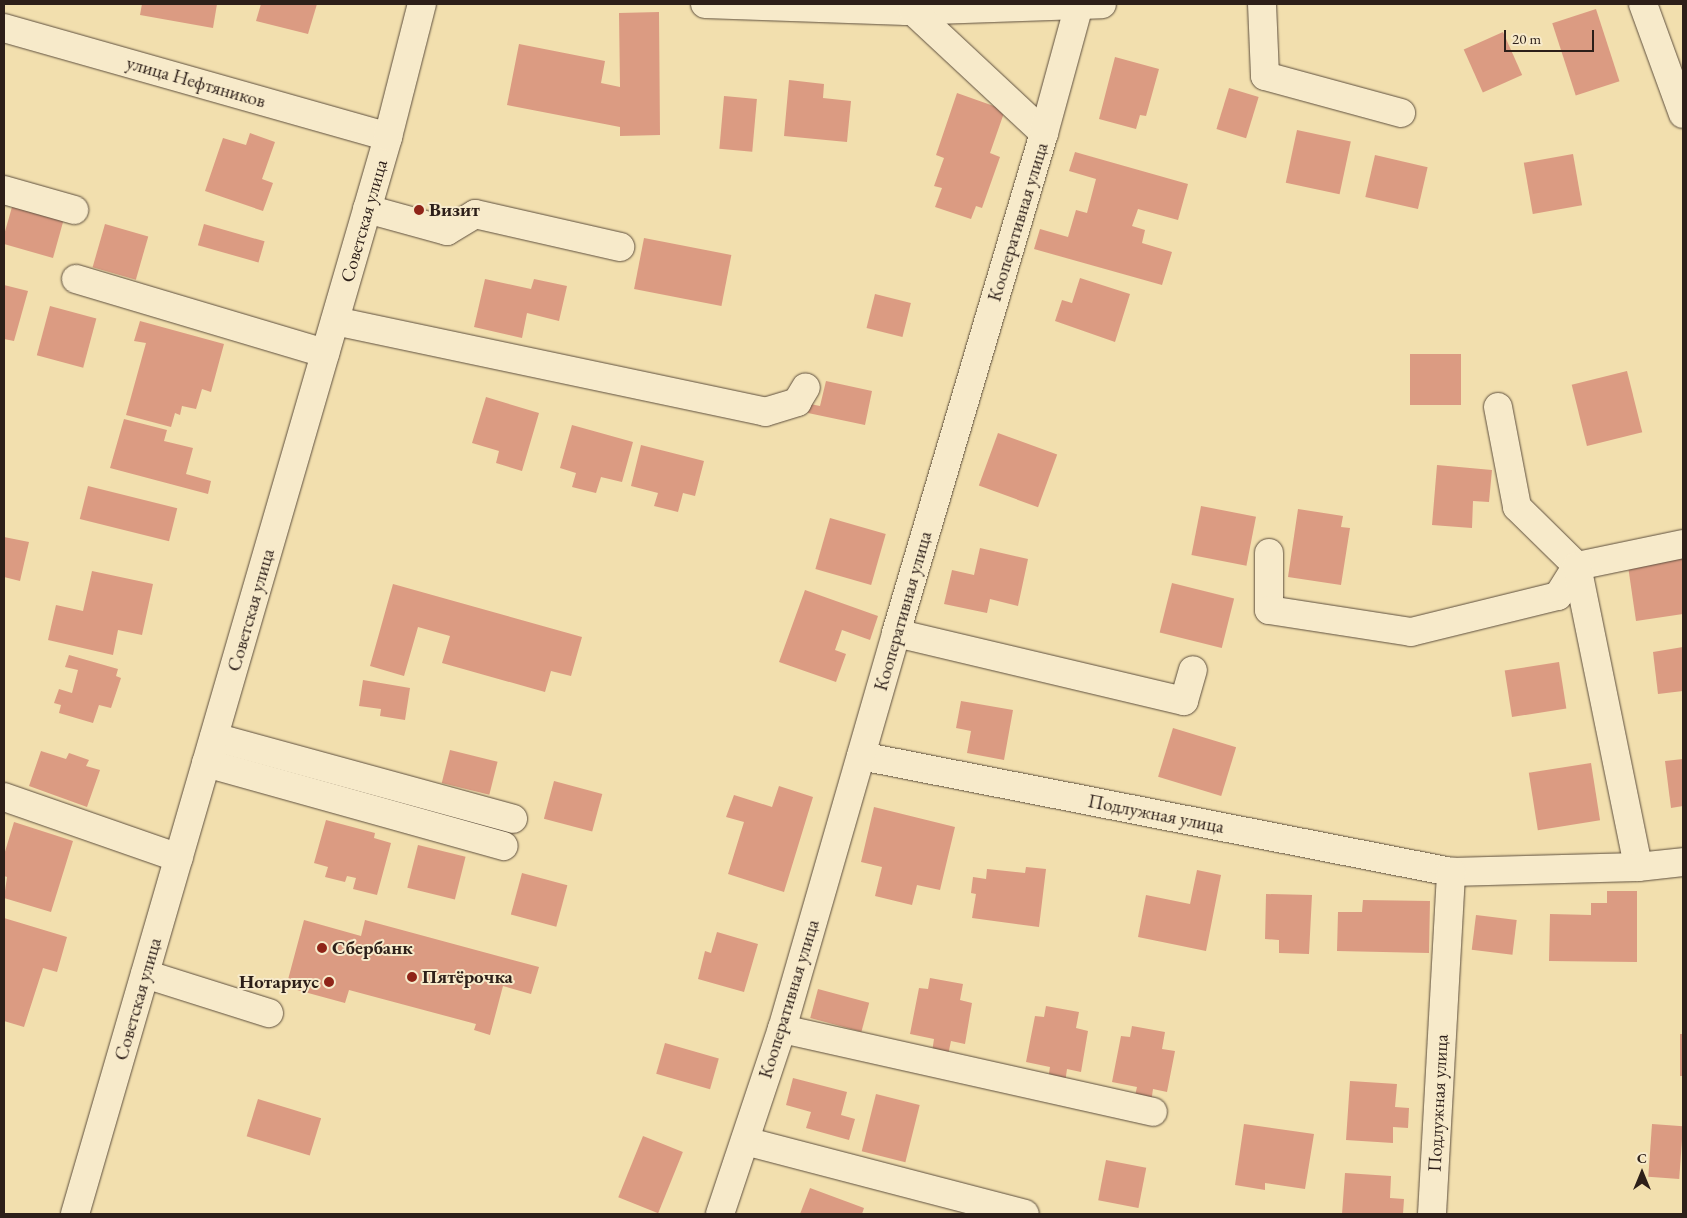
<!DOCTYPE html>
<meta charset="utf-8">
<style>
body{margin:0}
#map{position:relative;width:1687px;height:1218px;overflow:hidden;background:#f2dfae;font-family:"EB Garamond",serif}
div>[style]{position:absolute}
[style*='--x']{left:calc(var(--x)*1px);top:calc(var(--y)*1px);width:calc(var(--w)*1px);rotate:calc(var(--a)*1deg)}
.building>*{inset:0;background:#db9b82;transform-origin:0 0}
.roads{filter:drop-shadow(0 0 1px #5e4f3e) drop-shadow(0 0 1px #5e4f3e)}
.minor>*{height:28px;margin:-14px;padding:0 14px;transform-origin:14px;border-radius:14px;background:#f7eaca}
.dots>*{width:14px;height:14px;translate:-50% -50%;box-sizing:border-box;border:2px solid #f7eaca;border-radius:50%}
span{translate:-50% -50%;white-space:nowrap;text-align:center;line-height:1.15;-webkit-text-stroke:4px #f7eaca;paint-order:stroke}
.street-label{font-size:19px;color:#2d1f19}
.poi-label{font-size:19px;color:#2d1f19;font-weight:700}
.left{translate:0 -50%;text-align:left}
.right{translate:-100% -50%;text-align:right}
.frame{position:absolute;inset:0;border:5px solid #2d1f19;pointer-events:none}
.north{position:absolute;left:1617px;top:1148px;width:50px;height:50px;-webkit-text-stroke:4px #f7eaca;paint-order:stroke;rotate:0deg;font-size:14px;font-weight:700;line-height:20px;text-align:center;color:#2d1f19}
.north::after{content:'';display:block;margin:auto;width:18px;height:22px;background:#2d1f19;clip-path:polygon(50% 0,100% 100%,50% 72%,0 100%)}
.scale{position:absolute;left:1504px;top:30px;width:90px;height:22px;box-sizing:border-box;border:2px solid #2d1f19;border-top:0;padding-left:6px;font-size:15px;line-height:18px;white-space:nowrap;color:#2d1f19;-webkit-text-stroke:4px #f7eaca;paint-order:stroke}
</style>
<div id="map">
<div class="building">
<div style="clip-path:polygon(142px 4px,217px 4px,213px 28px,140px 15px)"></div>
<div style="clip-path:polygon(261px 4px,317px 4px,308px 34px,256px 21px)"></div>
<div style="left:1596px;top:9px;width:76px;height:46px;rotate:72deg"></div>
<div style="clip-path:polygon(659px 12px,660px 135px,620px 136px,620px 127px,507px 105px,519px 44px,605px 61px,601px 83px,620px 87px,619px 13px)"></div>
<div style="left:1503px;top:32px;width:47px;height:43px;rotate:66deg"></div>
<div style="clip-path:polygon(1115px 57px,1159px 69px,1146px 116px,1140px 115px,1136px 129px,1099px 119px)"></div>
<div style="clip-path:polygon(789px 80px,824px 84px,823px 98px,851px 101px,847px 142px,784px 136px)"></div>
<div style="left:1229px;top:88px;width:31px;height:43px;rotate:17deg"></div>
<div style="clip-path:polygon(957px 93px,1005px 110px,990px 153px,1000px 157px,982px 208px,976px 206px,971px 219px,935px 207px,942px 188px,934px 186px,944px 158px,936px 155px)"></div>
<div style="left:724px;top:96px;width:33px;height:53px;rotate:5deg"></div>
<div style="left:1297px;top:130px;width:55px;height:54px;rotate:12deg"></div>
<div style="clip-path:polygon(250px 133px,275px 142px,262px 179px,273px 183px,263px 211px,205px 191px,223px 138px,246px 145px)"></div>
<div style="clip-path:polygon(1075px 152px,1188px 184px,1178px 220px,1138px 209px,1132px 226px,1145px 230px,1142px 243px,1172px 252px,1162px 285px,1034px 249px,1040px 229px,1068px 237px,1076px 210px,1087px 213px,1096px 179px,1069px 171px)"></div>
<div style="left:1573px;top:154px;width:52px;height:50px;rotate:80deg"></div>
<div style="left:1375px;top:155px;width:54px;height:43px;rotate:13deg"></div>
<div style="clip-path:polygon(14px 200px,65px 215px,53px 258px,4px 244px,4px 235px)"></div>
<div style="left:105px;top:224px;width:45px;height:45px;rotate:16deg"></div>
<div style="left:204px;top:224px;width:63px;height:22px;rotate:16deg"></div>
<div style="left:644px;top:238px;width:89px;height:52px;rotate:11deg"></div>
<div style="clip-path:polygon(1080px 278px,1130px 294px,1115px 342px,1055px 321px,1062px 300px,1072px 303px)"></div>
<div style="clip-path:polygon(485px 279px,531px 289px,534px 279px,567px 286px,559px 321px,527px 313px,522px 338px,474px 327px)"></div>
<div style="clip-path:polygon(4px 285px,28px 291px,14px 341px,4px 339px)"></div>
<div style="left:875px;top:294px;width:37px;height:35px;rotate:14deg"></div>
<div style="left:50px;top:306px;width:48px;height:51px;rotate:15deg"></div>
<div style="clip-path:polygon(140px 321px,224px 344px,211px 392px,202px 389px,196px 409px,182px 406px,180px 415px,175px 413px,171px 427px,126px 415px,146px 343px,134px 341px)"></div>
<div style="left:1410px;top:354px;width:51px;height:51px"></div>
<div style="left:1627px;top:371px;width:63px;height:57px;rotate:76deg"></div>
<div style="clip-path:polygon(826px 381px,872px 391px,865px 425px,808px 413px,810px 404px,820px 406px)"></div>
<div style="clip-path:polygon(486px 397px,539px 413px,522px 471px,496px 463px,499px 451px,472px 443px)"></div>
<div style="clip-path:polygon(124px 419px,167px 430px,164px 441px,193px 448px,186px 474px,211px 481px,208px 494px,110px 468px)"></div>
<div style="clip-path:polygon(572px 425px,633px 442px,622px 482px,601px 477px,596px 493px,572px 487px,576px 473px,560px 468px)"></div>
<div style="left:998px;top:433px;width:63px;height:56px;rotate:20deg"></div>
<div style="clip-path:polygon(641px 445px,704px 461px,695px 496px,683px 493px,678px 512px,654px 506px,658px 493px,631px 486px)"></div>
<div style="clip-path:polygon(1437px 465px,1492px 470px,1489px 502px,1473px 501px,1472px 528px,1432px 525px)"></div>
<div style="left:88px;top:486px;width:92px;height:34px;rotate:14deg"></div>
<div style="left:1201px;top:506px;width:56px;height:50px;rotate:11deg"></div>
<div style="clip-path:polygon(1298px 509px,1343px 516px,1341px 527px,1350px 528px,1341px 585px,1288px 577px)"></div>
<div style="left:830px;top:518px;width:58px;height:53px;rotate:16deg"></div>
<div style="clip-path:polygon(4px 537px,29px 542px,20px 581px,4px 577px)"></div>
<div style="clip-path:polygon(980px 548px,1028px 559px,1018px 606px,990px 599px,987px 613px,944px 604px,952px 570px,974px 575px)"></div>
<div style="clip-path:polygon(1683px 557px,1683px 614px,1636px 621px,1628px 566px)"></div>
<div style="clip-path:polygon(92px 571px,153px 584px,142px 635px,118px 630px,113px 655px,48px 640px,56px 605px,83px 611px)"></div>
<div style="left:1172px;top:583px;width:64px;height:51px;rotate:14deg"></div>
<div style="clip-path:polygon(393px 584px,582px 637px,571px 676px,551px 671px,545px 692px,442px 663px,450px 636px,418px 627px,404px 676px,370px 666px)"></div>
<div style="clip-path:polygon(805px 590px,878px 616px,870px 640px,842px 630px,835px 650px,846px 654px,836px 682px,779px 662px)"></div>
<div style="clip-path:polygon(1683px 647px,1683px 691px,1658px 694px,1653px 652px)"></div>
<div style="clip-path:polygon(69px 655px,118px 669px,116px 676px,121px 678px,111px 708px,99px 705px,93px 723px,59px 713px,61px 705px,54px 703px,59px 689px,72px 693px,78px 670px,65px 667px)"></div>
<div style="left:1559px;top:662px;width:47px;height:55px;rotate:81deg"></div>
<div style="clip-path:polygon(363px 680px,410px 688px,405px 720px,380px 716px,381px 709px,359px 706px)"></div>
<div style="clip-path:polygon(961px 701px,1013px 710px,1004px 760px,967px 753px,971px 731px,956px 728px)"></div>
<div style="left:1173px;top:728px;width:66px;height:51px;rotate:17deg"></div>
<div style="left:450px;top:750px;width:49px;height:34px;rotate:14deg"></div>
<div style="clip-path:polygon(41px 751px,66px 759px,69px 753px,89px 760px,86px 766px,100px 770px,87px 807px,29px 786px)"></div>
<div style="clip-path:polygon(1683px 759px,1683px 806px,1671px 808px,1665px 761px)"></div>
<div style="left:1591px;top:763px;width:58px;height:63px;rotate:81deg"></div>
<div style="left:554px;top:781px;width:50px;height:39px;rotate:15deg"></div>
<div style="clip-path:polygon(779px 786px,813px 797px,784px 892px,728px 874px,744px 822px,726px 817px,734px 795px,772px 807px)"></div>
<div style="clip-path:polygon(874px 807px,955px 827px,940px 890px,917px 885px,912px 905px,875px 896px,882px 867px,861px 862px)"></div>
<div style="clip-path:polygon(326px 820px,375px 833px,374px 838px,391px 843px,377px 895px,353px 889px,356px 878px,347px 876px,345px 882px,325px 877px,328px 867px,314px 863px)"></div>
<div style="clip-path:polygon(14px 822px,73px 841px,51px 912px,4px 898px,7px 877px,4px 876px,4px 855px)"></div>
<div style="left:418px;top:845px;width:49px;height:44px;rotate:14deg"></div>
<div style="clip-path:polygon(1026px 867px,1046px 869px,1039px 927px,972px 918px,976px 894px,971px 893px,973px 877px,986px 879px,987px 869px,1025px 873px)"></div>
<div style="clip-path:polygon(1197px 870px,1221px 875px,1206px 951px,1138px 937px,1146px 895px,1190px 904px)"></div>
<div style="left:522px;top:873px;width:47px;height:43px;rotate:15deg"></div>
<div style="clip-path:polygon(1607px 891px,1637px 891px,1637px 962px,1549px 961px,1550px 914px,1591px 915px,1591px 903px,1607px 903px)"></div>
<div style="clip-path:polygon(1266px 894px,1312px 895px,1309px 954px,1279px 953px,1279px 940px,1265px 939px)"></div>
<div style="clip-path:polygon(1363px 900px,1430px 901px,1429px 953px,1337px 951px,1338px 912px,1362px 912px)"></div>
<div style="left:1476px;top:915px;width:41px;height:35px;rotate:7deg"></div>
<div style="clip-path:polygon(4px 918px,67px 937px,57px 972px,43px 968px,24px 1027px,4px 1021px)"></div>
<div style="clip-path:polygon(304px 920px,361px 936px,365px 920px,539px 967px,531px 994px,503px 986px,490px 1035px,474px 1030px,476px 1024px,349px 990px,345px 1003px,286px 987px)"></div>
<div style="clip-path:polygon(717px 932px,758px 944px,744px 992px,698px 979px,705px 951px,711px 953px)"></div>
<div style="clip-path:polygon(930px 978px,963px 984px,960px 1000px,972px 1003px,965px 1044px,951px 1041px,948px 1055px,932px 1052px,934px 1039px,910px 1034px,919px 988px,928px 989px)"></div>
<div style="left:818px;top:989px;width:53px;height:30px;rotate:15deg"></div>
<div style="clip-path:polygon(1046px 1006px,1079px 1012px,1076px 1028px,1088px 1031px,1081px 1072px,1067px 1069px,1065px 1083px,1048px 1080px,1050px 1067px,1026px 1062px,1035px 1016px,1044px 1017px)"></div>
<div style="clip-path:polygon(1132px 1026px,1165px 1032px,1162px 1049px,1175px 1051px,1167px 1092px,1153px 1089px,1151px 1103px,1134px 1100px,1137px 1087px,1112px 1082px,1121px 1036px,1130px 1037px)"></div>
<div style="left:1680px;top:1034px;width:3px;height:42px"></div>
<div style="left:665px;top:1043px;width:56px;height:32px;rotate:16deg"></div>
<div style="clip-path:polygon(793px 1078px,847px 1092px,841px 1115px,855px 1119px,849px 1140px,806px 1128px,811px 1112px,786px 1105px)"></div>
<div style="clip-path:polygon(1350px 1081px,1397px 1084px,1395px 1107px,1409px 1108px,1408px 1128px,1393px 1127px,1393px 1143px,1346px 1140px)"></div>
<div style="left:876px;top:1094px;width:45px;height:59px;rotate:14deg"></div>
<div style="left:258px;top:1099px;width:66px;height:39px;rotate:17deg"></div>
<div style="clip-path:polygon(1244px 1124px,1314px 1134px,1305px 1189px,1265px 1183px,1265px 1190px,1235px 1185px)"></div>
<div style="left:1652px;top:1124px;width:31px;height:53px;rotate:4deg"></div>
<div style="left:643px;top:1136px;width:43px;height:66px;rotate:22deg"></div>
<div style="left:1106px;top:1160px;width:41px;height:41px;rotate:11deg"></div>
<div style="clip-path:polygon(1345px 1173px,1391px 1176px,1390px 1198px,1404px 1199px,1403px 1214px,1342px 1214px)"></div>
<div style="clip-path:polygon(810px 1188px,864px 1208px,862px 1214px,800px 1214px)"></div>
</div>
<div class="roads">
<div class="minor">
<div style="--x:705;--y:4;--w:201;--a:2"></div>
<div style="--x:906;--y:11;--w:196;--a:-2"></div>
<div style="--x:1262;--y:4;--w:72;--a:87.6"></div>
<div style="--x:1265;--y:76;--w:141;--a:15.2"></div>
<div style="--x:1643;--y:4;--w:117;--a:70"></div>
<div style="--x:913;--y:11;--w:179;--a:43"></div>
<div style="--x:4;--y:28;--w:399;--a:15.8"></div>
<div style="--x:4;--y:190;--w:73;--a:15.9"></div>
<div style="--x:367;--y:209;--w:83;--a:15.4"></div>
<div style="--x:447;--y:231;--w:33;--a:-31"></div>
<div style="--x:475;--y:214;--w:149;--a:12.8"></div>
<div style="--x:76;--y:279;--w:260;--a:16.6"></div>
<div style="--x:335;--y:321;--w:440;--a:11.9"></div>
<div style="--x:765;--y:412;--w:34;--a:-17"></div>
<div style="--x:797;--y:402;--w:17;--a:-59"></div>
<div style="--x:1498;--y:407;--w:102;--a:79.2"></div>
<div style="--x:1517;--y:507;--w:84;--a:44.5"></div>
<div style="--x:1577;--y:566;--w:108;--a:-11.7"></div>
<div style="--x:1269;--y:553;--w:57;--a:90"></div>
<div style="--x:1269;--y:610;--w:144;--a:8.8"></div>
<div style="--x:1411;--y:632;--w:151;--a:-13.8"></div>
<div style="--x:1558;--y:596;--w:36;--a:-58"></div>
<div style="--x:1577;--y:566;--w:307;--a:78.5"></div>
<div style="--x:896;--y:633;--w:296;--a:13.3"></div>
<div style="--x:1184;--y:701;--w:32;--a:-74"></div>
<div style="--x:214;--y:737;--w:310;--a:15.3"></div>
<div style="--x:861;--y:756;--w:601;--a:11.12"></div>
<div style="--x:1451;--y:872;--w:187;--a:-1.5"></div>
<div style="--x:1638;--y:867;--w:45;--a:-6.3"></div>
<div style="--x:206;--y:763;--w:309;--a:15.6"></div>
<div style="--x:4;--y:797;--w:185;--a:19.2"></div>
<div style="--x:145;--y:974;--w:130;--a:17.5"></div>
<div style="--x:782;--y:1029;--w:380;--a:12.6"></div>
<div style="--x:745;--y:1141;--w:289;--a:14.6"></div>
<div style="--x:75;--y:1214;--w:1122;--a:-73.79"></div>
<div style="--x:388;--y:137;--w:137;--a:-75.7"></div>
<div style="--x:720;--y:1214;--w:195;--a:-71.5"></div>
<div style="--x:782;--y:1029;--w:412;--a:-73.9"></div>
<div style="--x:896;--y:633;--w:521;--a:-73.51"></div>
<div style="--x:1044;--y:133;--w:133;--a:-74.7"></div>
<div style="--x:1432;--y:1214;--w:343;--a:-86.8"></div>
</div>
</div>
<div class="dots">
<div style="left:419px;top:210px;background:#8f2418"></div>
<div style="left:322px;top:948px;background:#8f2418"></div>
<div style="left:412px;top:977px;background:#8f2418"></div>
<div style="left:329px;top:982px;background:#8f2418"></div>
</div>
<div class="street-label">
<span style="left:196px;top:82px;rotate:16deg">улица Нефтяников</span>
<span style="left:364px;top:221px;rotate:-74deg">Советская улица</span>
<span style="left:1018px;top:222px;rotate:-73deg">Кооперативная улица</span>
<span style="left:251px;top:610px;rotate:-74deg">Советская улица</span>
<span style="left:903px;top:611px;rotate:-74deg">Кооперативная улица</span>
<span style="left:1156px;top:814px;rotate:11deg">Подлужная улица</span>
<span style="left:138px;top:999px;rotate:-74deg">Советская улица</span>
<span style="left:789px;top:999px;rotate:-73deg">Кооперативная улица</span>
<span style="left:1438px;top:1103px;rotate:-87deg">Подлужная улица</span>
</div>
<div class="poi-label">
<span class="left" style="left:429px;top:210px">Визит</span>
<span class="left" style="left:332px;top:948px">Сбербанк</span>
<span class="left" style="left:422px;top:977px">Пятёрочка</span>
<span class="right" style="left:319px;top:982px">Нотариус</span>
</div>
<div class="frame"></div>
<div class="north">С</div>
<div class="scale">20 m</div>
</div>
